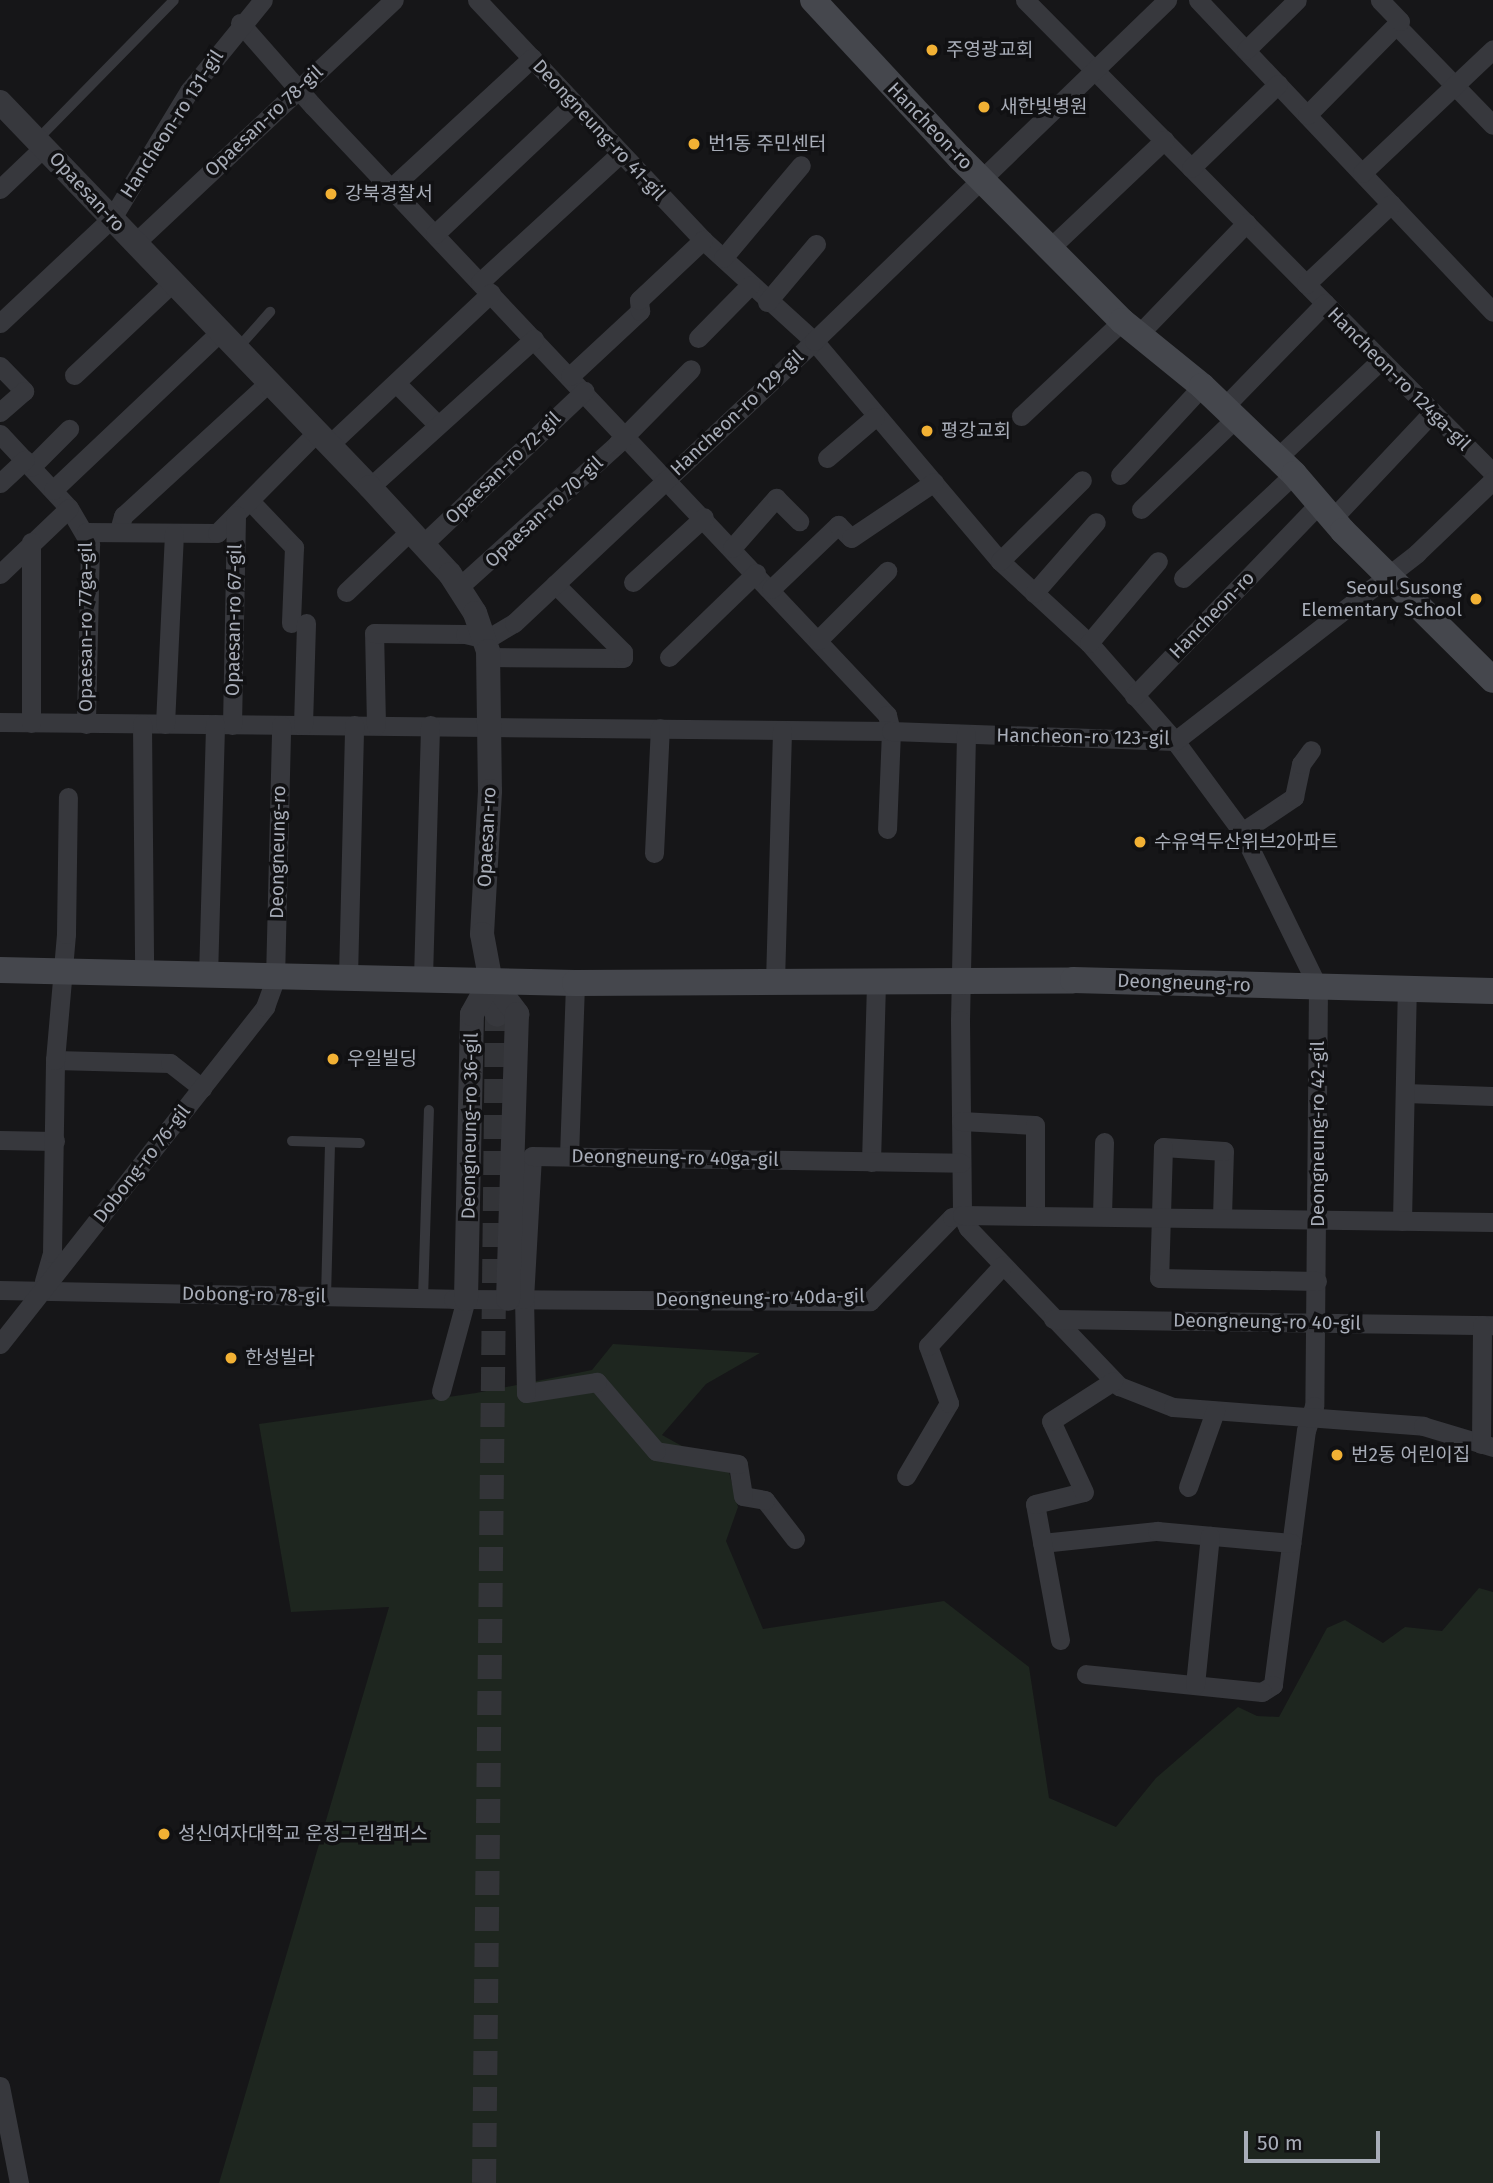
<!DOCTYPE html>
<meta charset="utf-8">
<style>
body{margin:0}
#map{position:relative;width:1493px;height:2183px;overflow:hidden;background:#161618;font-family:"Fira Sans","Noto Sans KR",sans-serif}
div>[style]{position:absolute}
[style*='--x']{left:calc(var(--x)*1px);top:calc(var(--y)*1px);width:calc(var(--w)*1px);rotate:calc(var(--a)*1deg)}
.green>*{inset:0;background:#1e261f}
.tertiary-tunnel>*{height:24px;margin-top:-12px;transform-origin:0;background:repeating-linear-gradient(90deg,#333438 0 24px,transparent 0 36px)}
.service>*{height:10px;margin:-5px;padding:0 5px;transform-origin:5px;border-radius:5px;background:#37383d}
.minor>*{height:19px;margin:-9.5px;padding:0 9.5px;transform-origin:9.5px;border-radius:9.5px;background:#37383d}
.tertiary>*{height:24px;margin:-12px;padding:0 12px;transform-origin:12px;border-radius:12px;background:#37383d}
.secondary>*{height:26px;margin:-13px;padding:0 13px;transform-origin:13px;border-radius:13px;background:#45474d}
.dots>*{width:19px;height:19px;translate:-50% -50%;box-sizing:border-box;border:4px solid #111113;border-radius:50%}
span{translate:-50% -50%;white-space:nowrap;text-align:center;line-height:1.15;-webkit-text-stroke:7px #111113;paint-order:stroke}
.poi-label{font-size:19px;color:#a8adb8}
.left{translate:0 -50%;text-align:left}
.right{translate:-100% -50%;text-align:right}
.street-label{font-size:19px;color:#a8adb8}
.scale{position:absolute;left:1244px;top:2131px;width:136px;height:32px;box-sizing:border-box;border:4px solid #a8adb8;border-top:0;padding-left:9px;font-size:21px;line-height:24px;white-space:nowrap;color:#a8adb8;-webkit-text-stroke:5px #111113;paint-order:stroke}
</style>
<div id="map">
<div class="green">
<div style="clip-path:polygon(613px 1344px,760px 1353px,706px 1384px,662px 1435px,729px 1472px,738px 1507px,726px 1541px,763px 1629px,944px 1601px,1029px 1667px,1049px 1798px,1116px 1827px,1156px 1778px,1238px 1707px,1257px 1716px,1279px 1717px,1327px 1628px,1345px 1620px,1383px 1643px,1405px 1627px,1442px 1631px,1479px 1588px,1493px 1592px,1493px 2183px,219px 2183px,389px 1607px,291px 1612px,259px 1424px,476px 1393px,592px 1370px)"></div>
</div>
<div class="tertiary-tunnel">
<div style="--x:484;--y:2183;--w:1168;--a:-89.36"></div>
</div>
<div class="service">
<div style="--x:38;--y:139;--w:194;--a:-45.6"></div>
<div style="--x:237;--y:349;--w:50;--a:-48.3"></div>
<div style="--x:292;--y:1141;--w:68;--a:1.7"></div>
<div style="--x:326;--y:1297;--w:154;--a:-88.5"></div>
<div style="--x:423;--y:1299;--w:189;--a:-88.2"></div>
</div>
<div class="minor">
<div style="--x:477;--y:0;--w:330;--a:46.7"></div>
<div style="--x:703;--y:240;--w:150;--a:42.3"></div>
<div style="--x:814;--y:341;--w:288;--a:49.8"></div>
<div style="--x:1000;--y:561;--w:121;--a:42.7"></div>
<div style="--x:1089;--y:643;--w:130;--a:48.7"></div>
<div style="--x:1175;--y:741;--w:113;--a:53.6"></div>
<div style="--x:1242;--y:832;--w:173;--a:63.9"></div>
<div style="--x:1318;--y:987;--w:419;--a:90.5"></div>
<div style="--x:1314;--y:1406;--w:25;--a:108"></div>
<div style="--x:1306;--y:1430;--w:257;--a:97.4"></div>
<div style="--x:1273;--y:1685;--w:13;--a:148"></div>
<div style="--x:1262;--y:1692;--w:177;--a:-174.2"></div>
<div style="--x:1025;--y:0;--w:665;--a:45.3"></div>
<div style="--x:1198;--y:0;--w:429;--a:46.6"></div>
<div style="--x:240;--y:23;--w:111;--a:48.7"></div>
<div style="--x:313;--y:106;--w:837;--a:46.69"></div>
<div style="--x:887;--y:715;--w:16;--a:76"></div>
<div style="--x:891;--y:731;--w:98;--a:92.3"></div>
<div style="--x:1396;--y:25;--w:139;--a:45.9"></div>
<div style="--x:1246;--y:50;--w:71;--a:-44.4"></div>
<div style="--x:1307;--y:115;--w:132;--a:-45.3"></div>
<div style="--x:1400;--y:21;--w:29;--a:-134"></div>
<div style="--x:1191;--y:168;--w:121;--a:-44"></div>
<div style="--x:1362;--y:173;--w:180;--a:-43.4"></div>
<div style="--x:391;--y:188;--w:192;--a:-42.7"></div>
<div style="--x:0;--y:189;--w:62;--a:-43.7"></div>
<div style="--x:435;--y:234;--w:191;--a:-43.3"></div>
<div style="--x:135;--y:243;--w:355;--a:-43.2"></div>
<div style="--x:1051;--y:247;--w:156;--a:-43.4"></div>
<div style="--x:723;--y:258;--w:121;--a:-50"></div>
<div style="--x:480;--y:282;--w:191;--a:-42.5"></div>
<div style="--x:1306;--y:284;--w:117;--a:-43.3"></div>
<div style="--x:767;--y:302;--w:76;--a:-49.8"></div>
<div style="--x:0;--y:323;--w:154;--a:-43.2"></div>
<div style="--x:112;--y:218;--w:149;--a:-58.8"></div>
<div style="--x:189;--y:91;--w:117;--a:-50.9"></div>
<div style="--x:1138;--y:335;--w:156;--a:-46"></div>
<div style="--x:698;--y:338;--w:74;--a:-45.5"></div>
<div style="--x:0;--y:366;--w:35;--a:46"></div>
<div style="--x:24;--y:391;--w:32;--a:139"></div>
<div style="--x:74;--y:375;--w:134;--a:-43.2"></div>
<div style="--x:570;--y:376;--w:96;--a:-42.9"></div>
<div style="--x:640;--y:311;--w:11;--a:-95"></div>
<div style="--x:639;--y:300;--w:88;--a:-43.2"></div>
<div style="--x:396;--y:383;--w:59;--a:45"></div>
<div style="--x:1224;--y:407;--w:145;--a:-45.8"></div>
<div style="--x:1021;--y:416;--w:139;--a:-43.2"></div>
<div style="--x:0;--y:434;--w:101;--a:47"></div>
<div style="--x:69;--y:508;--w:42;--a:59.7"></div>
<div style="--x:90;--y:544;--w:180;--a:91.3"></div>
<div style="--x:329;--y:445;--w:222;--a:-43.2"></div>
<div style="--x:827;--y:458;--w:63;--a:-40.5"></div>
<div style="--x:1277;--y:458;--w:143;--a:-43.3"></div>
<div style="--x:31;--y:467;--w:54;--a:-45"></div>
<div style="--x:1120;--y:475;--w:121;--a:-47.3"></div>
<div style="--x:0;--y:483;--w:34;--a:-43"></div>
<div style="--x:370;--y:487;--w:221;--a:-42.1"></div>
<div style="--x:53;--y:490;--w:230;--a:-43.4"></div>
<div style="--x:250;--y:501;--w:64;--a:46.3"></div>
<div style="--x:294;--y:547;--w:76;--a:92.3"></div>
<div style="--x:1141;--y:509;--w:132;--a:-43.8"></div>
<div style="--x:1332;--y:519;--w:147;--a:-46.7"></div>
<div style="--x:119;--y:530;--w:15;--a:-74"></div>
<div style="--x:123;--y:516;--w:198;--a:-42.5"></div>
<div style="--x:86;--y:532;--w:131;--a:0.4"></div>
<div style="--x:217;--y:533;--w:142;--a:-45.3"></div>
<div style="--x:422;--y:545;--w:224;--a:-43.5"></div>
<div style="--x:732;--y:548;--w:67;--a:-48.7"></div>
<div style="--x:776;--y:498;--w:33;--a:45"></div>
<div style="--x:1000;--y:561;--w:115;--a:-44.6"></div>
<div style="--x:0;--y:574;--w:95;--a:-43.7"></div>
<div style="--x:1183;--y:578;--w:152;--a:-43.1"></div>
<div style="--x:633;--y:582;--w:96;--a:-42.5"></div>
<div style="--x:459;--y:587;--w:213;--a:-42.1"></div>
<div style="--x:617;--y:444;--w:105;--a:-45.4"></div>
<div style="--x:771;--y:589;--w:93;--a:-43.7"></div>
<div style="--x:838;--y:525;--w:18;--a:45"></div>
<div style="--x:851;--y:538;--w:100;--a:-34"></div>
<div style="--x:346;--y:592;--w:88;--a:-43.6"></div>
<div style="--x:1034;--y:593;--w:94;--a:-48.9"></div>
<div style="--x:818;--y:640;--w:98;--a:-45"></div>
<div style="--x:1089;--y:643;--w:107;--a:-49.9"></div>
<div style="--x:488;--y:657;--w:135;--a:0.4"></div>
<div style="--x:623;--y:658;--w:6;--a:-90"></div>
<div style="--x:623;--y:652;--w:96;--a:-135"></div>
<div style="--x:669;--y:657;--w:121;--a:-44"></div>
<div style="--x:1134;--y:696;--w:267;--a:-46.1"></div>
<div style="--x:0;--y:722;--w:891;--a:0.58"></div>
<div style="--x:891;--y:731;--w:284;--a:2"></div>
<div style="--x:1175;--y:741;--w:306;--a:-37.8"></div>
<div style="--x:1417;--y:553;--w:105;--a:-43.8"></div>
<div style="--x:31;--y:723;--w:181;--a:-90"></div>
<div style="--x:142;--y:724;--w:252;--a:89.5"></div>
<div style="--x:165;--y:724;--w:191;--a:-87.3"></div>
<div style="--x:232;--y:725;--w:210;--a:-88.9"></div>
<div style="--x:303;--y:725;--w:102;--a:-88.3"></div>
<div style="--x:376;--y:725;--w:92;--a:-91.2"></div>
<div style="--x:374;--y:633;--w:91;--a:0.6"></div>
<div style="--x:465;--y:634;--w:23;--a:13"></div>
<div style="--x:487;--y:639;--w:31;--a:-31"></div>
<div style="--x:514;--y:623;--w:412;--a:-43.2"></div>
<div style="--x:814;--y:341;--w:491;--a:-44"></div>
<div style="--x:966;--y:734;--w:286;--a:91.2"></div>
<div style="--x:960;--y:1020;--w:195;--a:89.4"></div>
<div style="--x:962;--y:1215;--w:14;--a:65"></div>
<div style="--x:968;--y:1228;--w:219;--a:46.3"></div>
<div style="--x:1119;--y:1386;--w:58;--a:21.3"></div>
<div style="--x:1173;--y:1407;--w:251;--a:4.3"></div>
<div style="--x:1423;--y:1426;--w:73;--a:16.7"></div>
<div style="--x:1242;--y:832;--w:63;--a:-33.9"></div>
<div style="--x:1294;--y:797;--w:34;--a:-78"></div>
<div style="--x:1301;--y:764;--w:17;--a:-54"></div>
<div style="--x:654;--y:853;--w:125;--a:-87.3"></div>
<div style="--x:208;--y:977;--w:253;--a:-88.4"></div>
<div style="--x:348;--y:977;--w:252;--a:-88.6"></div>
<div style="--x:423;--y:978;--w:253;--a:-88.4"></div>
<div style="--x:775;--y:982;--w:252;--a:-88.4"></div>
<div style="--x:55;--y:1060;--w:115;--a:1.5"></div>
<div style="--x:170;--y:1063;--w:41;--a:38"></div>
<div style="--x:1405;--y:1093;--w:88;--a:2"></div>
<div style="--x:961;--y:1121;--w:74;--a:3.1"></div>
<div style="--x:1035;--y:1125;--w:89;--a:90"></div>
<div style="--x:0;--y:1140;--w:55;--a:1"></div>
<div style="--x:569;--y:1156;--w:173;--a:-88"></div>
<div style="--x:871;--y:1162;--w:180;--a:-88.4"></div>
<div style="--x:1102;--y:1215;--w:73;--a:-88.4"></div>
<div style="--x:1222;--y:1217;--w:66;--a:-88.3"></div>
<div style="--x:1224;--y:1151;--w:61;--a:-176.2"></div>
<div style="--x:1163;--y:1147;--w:131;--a:91.7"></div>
<div style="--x:1159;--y:1278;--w:158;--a:1.1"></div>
<div style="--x:1402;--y:1221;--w:231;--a:-88.8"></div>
<div style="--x:44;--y:1281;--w:29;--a:-74"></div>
<div style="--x:52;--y:1253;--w:193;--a:-89.1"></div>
<div style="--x:55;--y:1060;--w:126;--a:-85"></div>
<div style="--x:66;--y:934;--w:137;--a:-89.2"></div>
<div style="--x:0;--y:1290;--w:453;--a:1.1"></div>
<div style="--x:453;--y:1299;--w:417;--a:0.3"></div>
<div style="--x:870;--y:1301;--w:117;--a:-45.7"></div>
<div style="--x:952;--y:1217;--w:10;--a:-11"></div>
<div style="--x:962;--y:1215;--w:531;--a:0.76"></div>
<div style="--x:1053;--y:1319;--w:440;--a:0.8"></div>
<div style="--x:0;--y:1344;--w:429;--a:-51.8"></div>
<div style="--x:265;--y:1007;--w:30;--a:-70"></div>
<div style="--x:275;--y:979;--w:254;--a:-88.6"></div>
<div style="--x:441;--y:1391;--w:95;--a:-74.8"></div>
<div style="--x:1481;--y:1444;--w:119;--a:-89.5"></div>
<div style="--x:906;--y:1476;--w:85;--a:-59.5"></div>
<div style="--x:949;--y:1403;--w:61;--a:-110.2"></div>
<div style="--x:928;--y:1346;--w:110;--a:-47.2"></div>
<div style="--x:1188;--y:1487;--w:81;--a:-70.4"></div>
<div style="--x:795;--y:1539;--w:49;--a:-127.6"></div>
<div style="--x:765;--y:1500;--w:22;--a:-170"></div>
<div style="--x:743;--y:1496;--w:32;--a:-99"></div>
<div style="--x:738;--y:1464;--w:83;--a:-171"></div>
<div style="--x:656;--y:1451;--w:91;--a:-130.5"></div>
<div style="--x:597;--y:1382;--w:72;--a:171.2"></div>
<div style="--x:526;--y:1393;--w:94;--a:-91.2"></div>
<div style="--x:524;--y:1299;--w:143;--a:-86.8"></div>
<div style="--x:532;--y:1156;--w:429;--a:0.9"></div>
<div style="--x:1042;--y:1543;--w:116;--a:-6"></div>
<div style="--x:1157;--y:1531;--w:135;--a:5.1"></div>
<div style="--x:1060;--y:1640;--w:138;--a:-100.4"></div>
<div style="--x:1035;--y:1504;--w:50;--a:-13.8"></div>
<div style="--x:1084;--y:1492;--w:78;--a:-114.9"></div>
<div style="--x:1051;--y:1421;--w:74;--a:-32.8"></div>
<div style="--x:1195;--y:1685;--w:150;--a:-84.3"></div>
<div style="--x:0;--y:2086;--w:99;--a:78.9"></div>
</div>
<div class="tertiary">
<div style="--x:0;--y:102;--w:534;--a:46.14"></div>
<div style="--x:370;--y:487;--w:118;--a:47.4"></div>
<div style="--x:450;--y:574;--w:46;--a:57.3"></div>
<div style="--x:475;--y:613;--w:40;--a:71.1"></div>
<div style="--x:488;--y:651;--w:140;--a:89.2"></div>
<div style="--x:490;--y:791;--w:143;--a:93.2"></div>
<div style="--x:482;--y:934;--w:82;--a:79.5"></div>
<div style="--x:494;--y:983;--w:39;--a:53"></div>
<div style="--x:517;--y:1014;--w:285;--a:91.8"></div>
<div style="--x:466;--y:1299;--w:285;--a:-88.8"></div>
<div style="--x:472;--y:1014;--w:39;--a:-61"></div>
</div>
<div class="secondary">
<div style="--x:813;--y:0;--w:216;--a:47.1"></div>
<div style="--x:960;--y:158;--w:230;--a:45.2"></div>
<div style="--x:1122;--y:321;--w:103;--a:39.1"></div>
<div style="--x:1202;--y:386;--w:127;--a:43.7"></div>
<div style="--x:1294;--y:474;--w:75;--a:49.3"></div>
<div style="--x:1343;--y:531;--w:211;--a:44.8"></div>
<div style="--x:0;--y:970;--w:575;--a:1.3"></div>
<div style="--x:575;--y:983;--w:498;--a:-0.3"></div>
<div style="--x:1073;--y:980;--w:420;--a:1.5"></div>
</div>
<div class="dots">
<div style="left:932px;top:50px;background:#f2b134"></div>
<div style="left:984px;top:107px;background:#f2b134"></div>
<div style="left:694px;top:144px;background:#f2b134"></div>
<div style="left:331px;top:194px;background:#f2b134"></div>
<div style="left:927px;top:431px;background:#f2b134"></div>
<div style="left:1476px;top:599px;background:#f2b134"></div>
<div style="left:1140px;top:842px;background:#f2b134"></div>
<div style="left:333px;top:1059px;background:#f2b134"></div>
<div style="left:231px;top:1358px;background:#f2b134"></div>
<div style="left:1337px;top:1455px;background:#f2b134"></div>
<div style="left:164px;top:1834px;background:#f2b134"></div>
</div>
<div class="poi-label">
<span class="left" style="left:946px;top:50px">주영광교회</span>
<span class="left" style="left:1000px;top:107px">새한빛병원</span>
<span class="left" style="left:708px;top:144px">번1동 주민센터</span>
<span class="left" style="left:345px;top:194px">강북경찰서</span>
<span class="left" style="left:941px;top:431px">평강교회</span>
<span class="right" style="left:1462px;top:599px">Seoul Susong<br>Elementary School</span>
<span class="left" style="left:1154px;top:842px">수유역두산위브2아파트</span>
<span class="left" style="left:347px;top:1059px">우일빌딩</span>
<span class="left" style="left:245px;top:1358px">한성빌라</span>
<span class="left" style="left:1351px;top:1455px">번2동 어린이집</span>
<span class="left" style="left:178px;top:1834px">성신여자대학교 운정그린캠퍼스</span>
</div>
<div class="street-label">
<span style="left:264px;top:121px;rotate:-43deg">Opaesan-ro 78-gil</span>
<span style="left:172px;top:124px;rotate:-57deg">Hancheon-ro 131-gil</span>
<span style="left:930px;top:126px;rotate:46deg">Hancheon-ro</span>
<span style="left:599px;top:130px;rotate:47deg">Deongneung-ro 41-gil</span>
<span style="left:87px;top:192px;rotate:47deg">Opaesan-ro</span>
<span style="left:1399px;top:379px;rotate:45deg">Hancheon-ro 124ga-gil</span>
<span style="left:737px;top:413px;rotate:-43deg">Hancheon-ro 129-gil</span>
<span style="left:503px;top:468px;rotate:-44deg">Opaesan-ro 72-gil</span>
<span style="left:544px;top:512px;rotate:-43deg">Opaesan-ro 70-gil</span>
<span style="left:1212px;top:615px;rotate:-46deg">Hancheon-ro</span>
<span style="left:234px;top:620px;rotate:-89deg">Opaesan-ro 67-gil</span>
<span style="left:86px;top:627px;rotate:-90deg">Opaesan-ro 77ga-gil</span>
<span style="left:1083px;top:737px;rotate:1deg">Hancheon-ro 123-gil</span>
<span style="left:487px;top:837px;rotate:-87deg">Opaesan-ro</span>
<span style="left:278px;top:852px;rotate:-89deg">Deongneung-ro</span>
<span style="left:1184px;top:983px;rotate:2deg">Deongneung-ro</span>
<span style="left:470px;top:1126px;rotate:-89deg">Deongneung-ro 36-gil</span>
<span style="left:1318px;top:1134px;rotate:-90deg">Deongneung-ro 42-gil</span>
<span style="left:675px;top:1158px;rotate:1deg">Deongneung-ro 40ga-gil</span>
<span style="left:142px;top:1164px;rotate:-52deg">Dobong-ro 76-gil</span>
<span style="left:254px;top:1295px;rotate:1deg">Dobong-ro 78-gil</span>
<span style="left:760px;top:1298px;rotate:-1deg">Deongneung-ro 40da-gil</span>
<span style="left:1267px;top:1322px;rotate:1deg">Deongneung-ro 40-gil</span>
</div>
<div class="scale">50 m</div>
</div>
